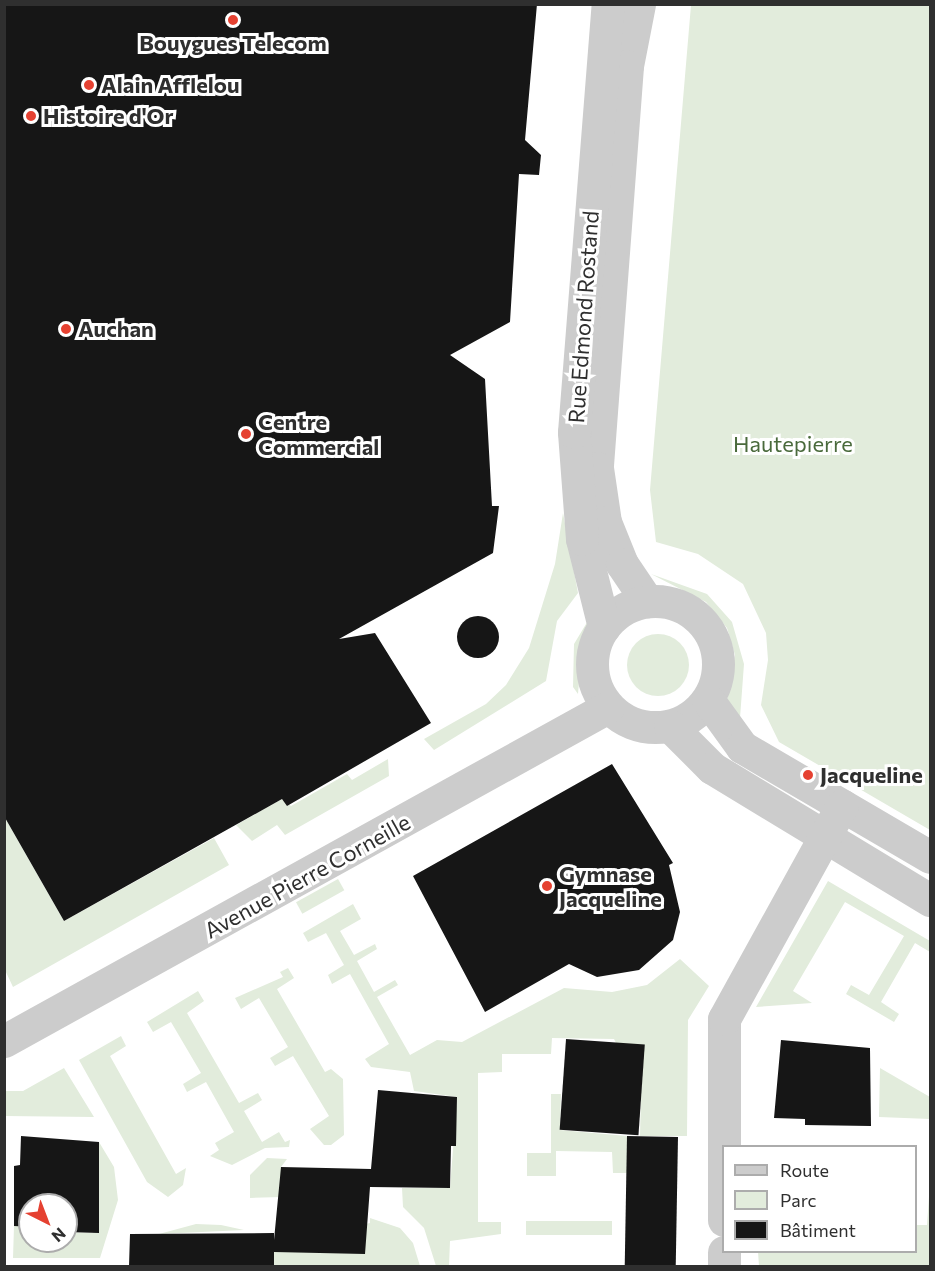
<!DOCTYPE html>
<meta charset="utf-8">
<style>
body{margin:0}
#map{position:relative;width:935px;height:1271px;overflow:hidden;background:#fff;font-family:Commissioner,sans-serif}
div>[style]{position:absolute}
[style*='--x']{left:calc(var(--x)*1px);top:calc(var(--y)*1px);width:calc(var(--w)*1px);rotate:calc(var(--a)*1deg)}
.green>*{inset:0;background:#e2ecdc;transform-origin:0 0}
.round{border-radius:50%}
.building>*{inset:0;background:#161616;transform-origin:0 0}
.minor>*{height:33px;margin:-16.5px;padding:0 16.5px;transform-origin:16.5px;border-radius:16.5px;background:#ccc}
.minor>.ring{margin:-16.5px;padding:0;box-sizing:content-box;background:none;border:33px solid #ccc;border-radius:50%}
.dots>*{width:16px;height:16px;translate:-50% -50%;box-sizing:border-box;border:3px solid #fff;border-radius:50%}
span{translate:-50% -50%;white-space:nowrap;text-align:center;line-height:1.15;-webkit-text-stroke:6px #fff;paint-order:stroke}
.poi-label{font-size:22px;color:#2f2f2f;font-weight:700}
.left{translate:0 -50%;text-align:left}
.street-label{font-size:22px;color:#2f2f2f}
.park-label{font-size:22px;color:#4a6a3c}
.frame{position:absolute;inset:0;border:6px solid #2f2f2f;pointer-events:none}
.legend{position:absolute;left:722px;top:1145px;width:195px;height:108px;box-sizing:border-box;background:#fff;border:2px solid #acacac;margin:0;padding:8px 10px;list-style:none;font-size:18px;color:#2f2f2f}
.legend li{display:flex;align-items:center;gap:12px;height:30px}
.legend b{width:30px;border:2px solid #acacac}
.north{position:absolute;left:18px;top:1193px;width:60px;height:60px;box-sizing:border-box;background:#fff;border:2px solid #acacac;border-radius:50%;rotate:138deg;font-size:16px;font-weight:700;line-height:24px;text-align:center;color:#2f2f2f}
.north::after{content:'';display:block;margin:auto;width:21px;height:27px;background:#e54131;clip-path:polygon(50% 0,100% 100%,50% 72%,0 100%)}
</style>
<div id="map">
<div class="green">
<div style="clip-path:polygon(691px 5px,930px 5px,930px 830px,779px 742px,761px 705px,768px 660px,766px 633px,743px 584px,698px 554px,656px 542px,650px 490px)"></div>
<div style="clip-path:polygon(563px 513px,578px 593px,557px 621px,546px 681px,434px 750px,424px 739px,486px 704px,506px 685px,529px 648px,555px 564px)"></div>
<div style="clip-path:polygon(651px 574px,707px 594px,732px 622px,744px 664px,740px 718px,727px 700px,735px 655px,727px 628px,706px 602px)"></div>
<div style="clip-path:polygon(592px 614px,581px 659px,578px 694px,573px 687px,574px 644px)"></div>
<div class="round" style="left:627px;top:634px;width:62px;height:62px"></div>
<div style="clip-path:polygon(388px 759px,389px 776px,285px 835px,277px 825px,252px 841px,236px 825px,282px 799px,291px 806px,347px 774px,352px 780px)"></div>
<div style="clip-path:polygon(4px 816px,64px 921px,214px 838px,229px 865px,13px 987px,5px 970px)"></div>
<div style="left:338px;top:879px;width:13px;height:48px;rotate:61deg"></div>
<div style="clip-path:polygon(828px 881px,930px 941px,930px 952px,915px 943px,881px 1002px,899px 1014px,894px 1022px,846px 994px,851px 985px,869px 995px,904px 936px,845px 902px,793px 991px,812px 1003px,756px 1007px)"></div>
<div style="clip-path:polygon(353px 904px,361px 919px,340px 931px,354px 955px,375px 944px,377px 949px,357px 961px,374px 992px,395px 980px,398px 985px,377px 997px,410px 1055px,437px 1040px,462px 1042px,564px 988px,612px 992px,647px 985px,680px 959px,709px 986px,688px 1020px,687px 1136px,640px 1136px,641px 1093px,614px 1039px,552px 1038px,551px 1054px,502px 1054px,502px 1072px,478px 1073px,478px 1222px,501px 1222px,501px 1234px,450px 1241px,449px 1266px,436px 1266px,424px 1228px,403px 1207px,402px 1188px,450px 1188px,457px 1097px,414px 1091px,410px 1072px,371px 1067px,365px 1059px,389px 1044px,350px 974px,332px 984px,328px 975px,344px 965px,326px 933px,308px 942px,303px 933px)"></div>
<div style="clip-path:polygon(288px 968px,294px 978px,277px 989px,325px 1072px,331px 1069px,343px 1079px,344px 1135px,331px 1145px,324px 1145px,310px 1129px,329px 1116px,293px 1056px,275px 1066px,270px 1058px,288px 1047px,259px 998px,241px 1009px,235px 998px,283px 977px,280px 972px)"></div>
<div style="clip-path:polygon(198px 991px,204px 1001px,187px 1013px,239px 1103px,258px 1093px,262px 1100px,244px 1111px,262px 1142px,279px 1132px,285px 1142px,290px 1140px,289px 1147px,265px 1148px,232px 1165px,210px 1156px,219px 1150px,215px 1143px,234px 1132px,206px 1082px,187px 1092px,183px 1084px,201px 1073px,171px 1022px,153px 1032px,147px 1022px)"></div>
<div style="clip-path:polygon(121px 1036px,126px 1046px,110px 1056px,176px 1174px,186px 1168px,183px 1185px,168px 1197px,147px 1182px,79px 1060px)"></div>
<div style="clip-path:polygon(64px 1068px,94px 1117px,5px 1116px,5px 1091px,23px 1091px)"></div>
<div style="clip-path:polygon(880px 1068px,930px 1097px,930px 1119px,879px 1117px)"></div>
<div style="clip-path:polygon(551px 1094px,561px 1094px,560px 1130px,627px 1136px,627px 1173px,613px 1173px,612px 1152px,556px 1151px,556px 1176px,527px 1176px,527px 1153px,551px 1153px)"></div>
<div style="clip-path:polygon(99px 1142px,114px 1167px,118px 1200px,100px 1258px,13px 1258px,14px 1226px,30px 1227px,30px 1241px,66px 1241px,66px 1232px,93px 1233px)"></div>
<div style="clip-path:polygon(267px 1158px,287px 1159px,281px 1167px,281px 1197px,250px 1198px,250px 1175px)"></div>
<div style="clip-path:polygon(930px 1182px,930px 1266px,759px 1266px,758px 1252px,916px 1252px,916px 1225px,927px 1225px)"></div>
<div style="clip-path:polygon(370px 1218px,400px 1228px,413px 1243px,420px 1266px,274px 1266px,274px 1246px,370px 1223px)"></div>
<div style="left:526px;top:1221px;width:86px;height:14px"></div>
<div style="clip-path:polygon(196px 1224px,221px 1225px,244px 1230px,159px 1234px)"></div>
</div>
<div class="building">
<div style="clip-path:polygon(4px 4px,537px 4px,525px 140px,541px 155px,539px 175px,519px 174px,510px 322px,450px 355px,485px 379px,492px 506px,499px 506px,493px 553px,339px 639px,375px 633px,431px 723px,287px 806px,282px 799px,64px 921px,4px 816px)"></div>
<div class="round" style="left:457px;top:616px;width:42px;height:42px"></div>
<div style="clip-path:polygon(612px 764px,673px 863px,669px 865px,680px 912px,673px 940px,639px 970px,597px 977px,569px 964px,485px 1012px,413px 876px)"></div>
<div style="left:566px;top:1039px;width:79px;height:91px;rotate:4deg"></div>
<div style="clip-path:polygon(781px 1040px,870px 1048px,871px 1126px,805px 1125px,805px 1119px,774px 1118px)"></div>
<div style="clip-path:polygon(378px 1090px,457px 1097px,456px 1146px,451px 1146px,450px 1188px,370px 1187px,365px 1254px,274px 1252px,274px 1266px,129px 1266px,130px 1234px,274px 1233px,274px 1240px,281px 1167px,371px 1169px)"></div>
<div style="clip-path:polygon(21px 1136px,99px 1142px,99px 1233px,66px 1232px,66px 1205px,30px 1205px,30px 1227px,14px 1226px,14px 1166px,20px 1165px)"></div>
<div style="left:627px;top:1136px;width:51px;height:130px;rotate:1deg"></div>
</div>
<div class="minor">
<div style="--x:639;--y:4;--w:63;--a:101"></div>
<div style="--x:627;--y:66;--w:403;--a:94.3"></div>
<div style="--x:597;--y:468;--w:55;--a:81.6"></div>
<div style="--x:605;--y:522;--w:45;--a:68"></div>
<div style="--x:622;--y:564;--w:45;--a:56"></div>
<div class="ring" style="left:592px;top:601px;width:93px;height:93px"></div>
<div style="--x:604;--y:627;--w:91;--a:-104"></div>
<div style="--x:582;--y:539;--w:107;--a:-94.3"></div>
<div style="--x:574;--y:432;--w:429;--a:-85.5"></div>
<div style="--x:708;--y:700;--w:58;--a:54.1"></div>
<div style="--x:742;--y:747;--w:218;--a:30.3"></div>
<div style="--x:670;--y:726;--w:59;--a:45"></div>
<div style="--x:712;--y:768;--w:255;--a:31.2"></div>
<div style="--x:4;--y:1041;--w:690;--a:-28.94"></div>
<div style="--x:724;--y:1220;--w:201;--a:-90"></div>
<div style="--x:724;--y:1019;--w:244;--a:-61.1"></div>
<div style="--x:724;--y:1252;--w:14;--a:90"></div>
</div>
<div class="dots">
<div style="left:233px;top:20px;background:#e54131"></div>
<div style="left:89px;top:85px;background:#e54131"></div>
<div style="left:31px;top:116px;background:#e54131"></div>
<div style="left:66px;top:329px;background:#e54131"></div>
<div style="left:246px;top:434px;background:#e54131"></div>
<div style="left:808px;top:775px;background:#e54131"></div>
<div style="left:547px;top:886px;background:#e54131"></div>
</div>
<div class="poi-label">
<span style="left:233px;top:43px">Bouygues Telecom</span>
<span class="left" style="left:101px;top:85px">Alain Afflelou</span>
<span class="left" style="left:43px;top:116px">Histoire d'Or</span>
<span class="left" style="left:78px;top:329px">Auchan</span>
<span class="left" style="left:258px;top:434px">Centre<br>Commercial</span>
<span class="left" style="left:820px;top:775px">Jacqueline</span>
<span class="left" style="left:559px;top:886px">Gymnase<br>Jacqueline</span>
</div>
<div class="street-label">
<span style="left:583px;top:317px;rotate:-86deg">Rue Edmond Rostand</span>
<span style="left:307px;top:876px;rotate:-29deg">Avenue Pierre Corneille</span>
</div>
<div class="park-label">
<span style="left:793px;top:444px">Hautepierre</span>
</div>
<div class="frame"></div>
<ul class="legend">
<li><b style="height:8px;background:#ccc"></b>Route</li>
<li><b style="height:16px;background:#e2ecdc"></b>Parc</li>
<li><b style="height:16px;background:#161616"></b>Bâtiment</li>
</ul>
<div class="north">N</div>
</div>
